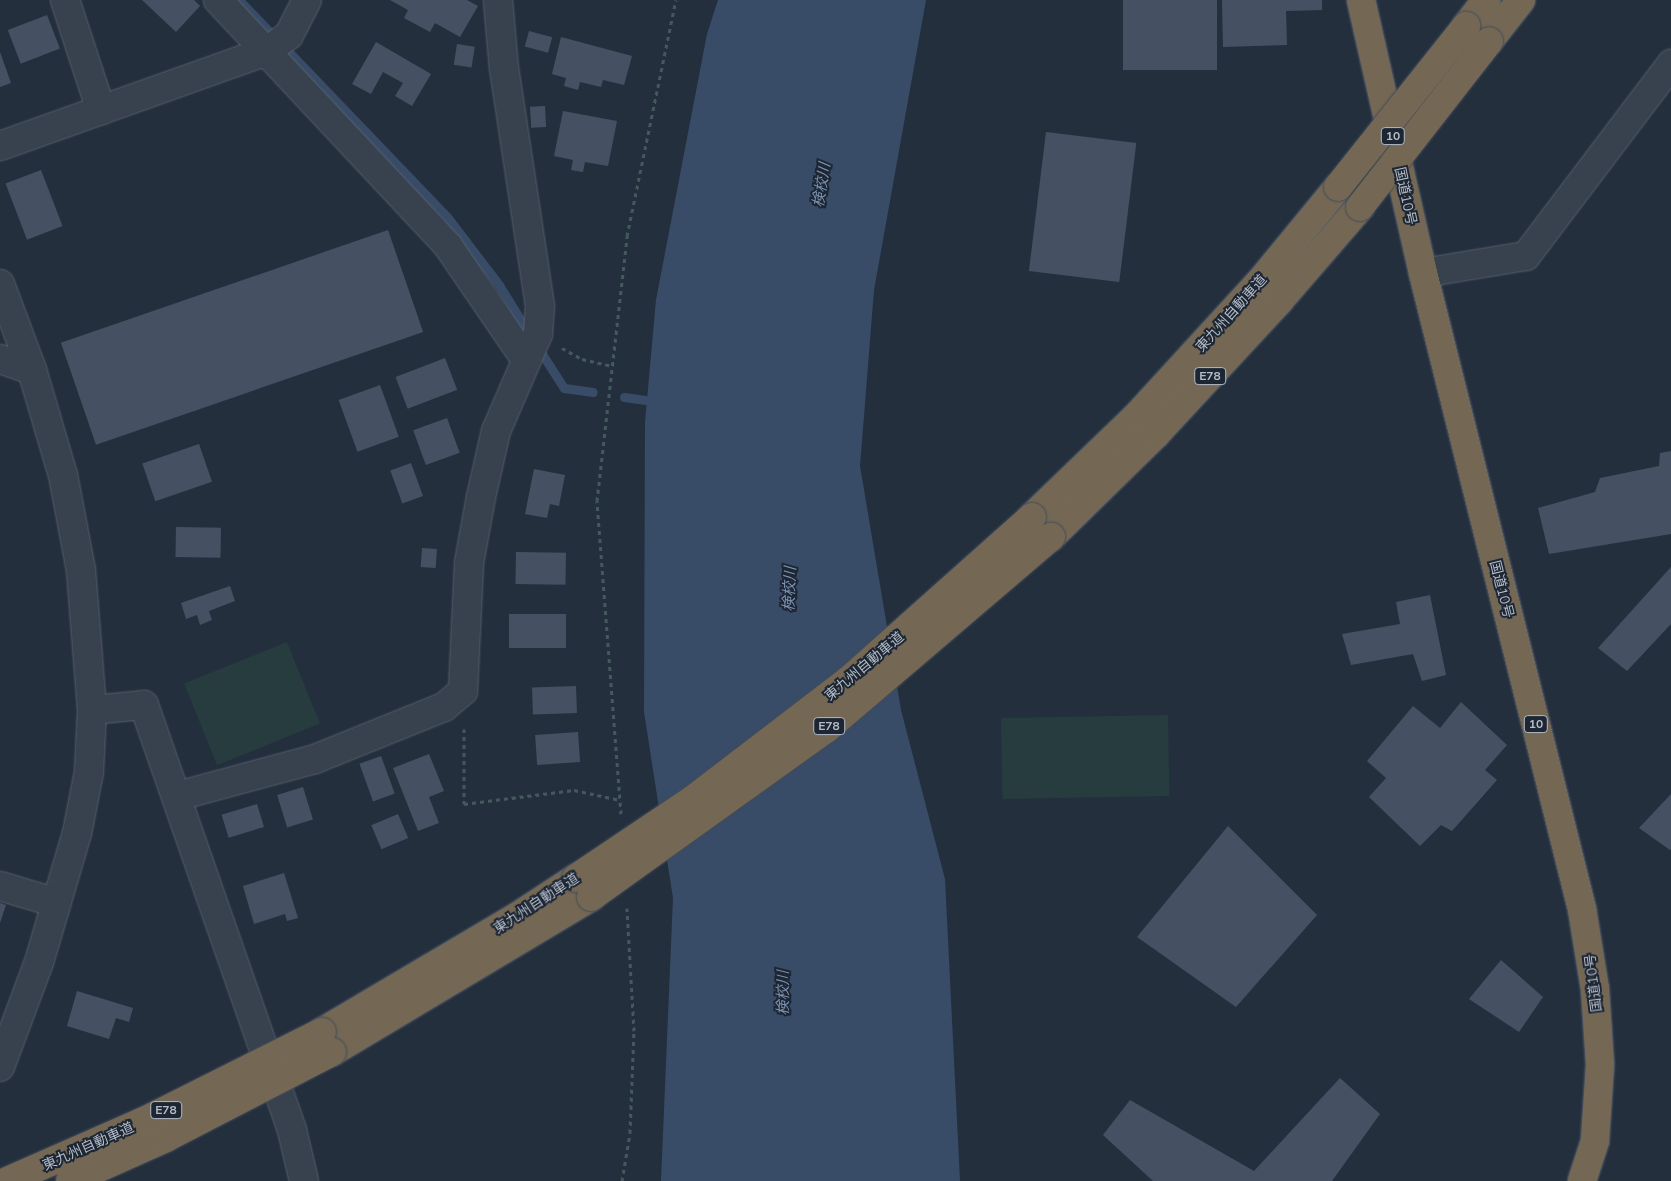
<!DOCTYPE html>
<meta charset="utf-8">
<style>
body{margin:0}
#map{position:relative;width:1671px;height:1181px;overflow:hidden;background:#242f3e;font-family:Mulish,"Noto Sans JP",sans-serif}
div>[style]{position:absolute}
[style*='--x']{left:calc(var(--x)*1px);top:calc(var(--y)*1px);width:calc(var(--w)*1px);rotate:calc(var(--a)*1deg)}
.green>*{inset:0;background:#263c3f;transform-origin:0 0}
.water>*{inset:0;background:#394c67}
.stream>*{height:9px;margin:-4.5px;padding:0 4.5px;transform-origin:4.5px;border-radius:4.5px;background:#394c67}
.building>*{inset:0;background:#455162;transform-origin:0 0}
.path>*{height:3px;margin-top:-1.5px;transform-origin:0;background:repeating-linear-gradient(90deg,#44595c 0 4px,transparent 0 8px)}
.roads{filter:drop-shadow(0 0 1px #565f6c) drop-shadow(0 0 1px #565f6c)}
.minor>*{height:28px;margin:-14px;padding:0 14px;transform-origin:14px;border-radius:14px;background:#38414e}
.highway>*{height:28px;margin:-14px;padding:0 14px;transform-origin:14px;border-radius:14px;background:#746855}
.bridges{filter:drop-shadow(0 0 1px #434c59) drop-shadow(0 0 1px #434c59)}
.highway-bridge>*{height:28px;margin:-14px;padding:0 14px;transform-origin:14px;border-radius:14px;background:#746855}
span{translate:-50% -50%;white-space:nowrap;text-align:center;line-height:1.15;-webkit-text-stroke:4px #1d2633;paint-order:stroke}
.shield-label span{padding:1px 4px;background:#1d2633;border:1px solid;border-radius:4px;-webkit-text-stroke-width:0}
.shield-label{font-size:12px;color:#b4bcc9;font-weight:700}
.street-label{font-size:14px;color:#b4bcc9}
.water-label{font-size:15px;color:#7c92b1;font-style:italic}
</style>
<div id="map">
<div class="green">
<div style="left:287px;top:642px;width:88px;height:111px;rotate:68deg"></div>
<div style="left:1168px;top:715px;width:81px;height:167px;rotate:89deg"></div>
</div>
<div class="water">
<div style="clip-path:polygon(718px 0,926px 0,874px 290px,860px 466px,901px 710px,945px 879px,960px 1181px,661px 1181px,673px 898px,644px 712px,645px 422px,656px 300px,707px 34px)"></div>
</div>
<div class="stream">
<div style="--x:239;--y:0;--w:302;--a:46.2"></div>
<div style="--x:448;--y:218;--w:84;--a:52.7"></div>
<div style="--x:499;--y:285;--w:59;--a:58.2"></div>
<div style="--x:537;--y:346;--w:50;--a:57.3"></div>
<div style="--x:564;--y:388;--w:29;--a:8"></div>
<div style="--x:624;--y:397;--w:35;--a:8"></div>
</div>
<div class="building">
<div style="clip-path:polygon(142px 0,194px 0,200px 6px,176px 32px)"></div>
<div style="clip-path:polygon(390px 0,467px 0,478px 6px,460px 37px,435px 23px,430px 32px,404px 18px,408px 10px)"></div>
<div style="left:1123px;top:0;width:94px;height:70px"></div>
<div style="clip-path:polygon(1222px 0,1322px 0,1322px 10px,1286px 11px,1287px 45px,1223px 47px)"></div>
<div style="left:47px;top:15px;width:36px;height:42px;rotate:69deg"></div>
<div style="left:529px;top:31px;width:24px;height:16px;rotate:15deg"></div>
<div style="clip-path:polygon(561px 37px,632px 56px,624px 85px,603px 80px,601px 87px,580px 82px,578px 90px,564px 86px,566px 78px,552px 74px)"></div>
<div style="clip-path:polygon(376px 42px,431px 74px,412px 106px,395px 96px,403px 83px,383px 72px,371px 94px,352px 84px)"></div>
<div style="left:457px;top:44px;width:18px;height:21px;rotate:9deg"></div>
<div style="clip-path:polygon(0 52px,11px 83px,0 87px)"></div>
<div style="left:545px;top:106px;width:21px;height:15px;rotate:87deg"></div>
<div style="clip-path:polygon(563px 111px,617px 121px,608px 166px,585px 162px,583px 172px,571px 170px,573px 160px,554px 156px)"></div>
<div style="left:1046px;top:132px;width:91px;height:140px;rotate:7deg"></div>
<div style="left:41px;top:170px;width:60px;height:38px;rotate:69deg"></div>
<div style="left:388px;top:230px;width:108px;height:346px;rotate:71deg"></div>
<div style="left:445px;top:358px;width:34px;height:53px;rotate:69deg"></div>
<div style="left:380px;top:385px;width:55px;height:44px;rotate:70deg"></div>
<div style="left:447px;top:418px;width:37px;height:36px;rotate:70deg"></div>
<div style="left:199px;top:444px;width:40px;height:60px;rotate:71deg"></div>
<div style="clip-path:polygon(1671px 451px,1671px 534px,1549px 554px,1538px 508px,1595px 492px,1600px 478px,1659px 466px,1660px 453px)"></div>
<div style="left:411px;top:463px;width:35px;height:22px;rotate:70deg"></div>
<div style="clip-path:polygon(534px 469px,565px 475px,559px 506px,550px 504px,547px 518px,525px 514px)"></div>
<div style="left:176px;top:527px;width:45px;height:30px;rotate:1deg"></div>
<div style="left:422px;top:548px;width:15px;height:19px;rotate:4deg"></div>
<div style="left:516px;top:552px;width:50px;height:32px;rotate:1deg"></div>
<div style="clip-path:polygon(1671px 567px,1671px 624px,1627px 671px,1598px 648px)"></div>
<div style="clip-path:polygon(230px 586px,235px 601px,209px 611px,212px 620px,200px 625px,197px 615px,186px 619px,181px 603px)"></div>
<div style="clip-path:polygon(1430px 595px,1446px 675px,1422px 681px,1413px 654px,1351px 665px,1342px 634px,1400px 624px,1396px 602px)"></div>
<div style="left:509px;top:614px;width:57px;height:34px"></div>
<div style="left:576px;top:686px;width:27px;height:44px;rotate:88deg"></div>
<div style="clip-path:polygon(1461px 702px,1507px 745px,1485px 770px,1497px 780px,1452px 831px,1441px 825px,1420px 846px,1369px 797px,1386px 778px,1367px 761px,1413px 706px,1440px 728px)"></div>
<div style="left:578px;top:732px;width:30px;height:43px;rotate:86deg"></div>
<div style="clip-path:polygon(429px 754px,444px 791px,429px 797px,439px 823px,418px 831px,393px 768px)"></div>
<div style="left:381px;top:756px;width:40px;height:23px;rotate:70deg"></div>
<div style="left:303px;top:787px;width:34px;height:27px;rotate:73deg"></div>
<div style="clip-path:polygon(1671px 794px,1671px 849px,1670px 850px,1639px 828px)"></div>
<div style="left:257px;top:804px;width:24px;height:37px;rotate:73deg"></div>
<div style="left:398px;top:814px;width:26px;height:29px;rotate:67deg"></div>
<div style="clip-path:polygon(1228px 826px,1317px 915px,1236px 1007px,1137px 937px)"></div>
<div style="clip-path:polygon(284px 873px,298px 918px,287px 921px,285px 914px,254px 924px,243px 886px)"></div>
<div style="clip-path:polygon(0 903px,6px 905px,0 923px)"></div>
<div style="clip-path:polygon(1501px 960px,1543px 997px,1519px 1032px,1469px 999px)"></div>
<div style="clip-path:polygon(77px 991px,133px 1008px,129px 1022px,116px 1018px,109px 1039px,67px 1026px)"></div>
<div style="clip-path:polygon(1340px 1078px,1380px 1114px,1332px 1181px,1153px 1181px,1103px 1135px,1130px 1100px,1254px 1171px)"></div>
</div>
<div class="path">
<div style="--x:562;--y:348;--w:23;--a:29"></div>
<div style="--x:582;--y:359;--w:31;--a:13"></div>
<div style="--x:464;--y:729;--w:75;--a:90"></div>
<div style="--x:464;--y:804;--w:111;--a:-7.3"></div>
<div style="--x:574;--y:790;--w:47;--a:12.3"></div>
<div style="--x:621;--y:814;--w:314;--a:-94.4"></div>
<div style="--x:597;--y:501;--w:267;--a:-83.5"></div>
<div style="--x:627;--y:236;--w:241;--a:-78.3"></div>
<div style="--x:622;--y:1181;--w:49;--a:-80.5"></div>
<div style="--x:630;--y:1133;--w:102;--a:-87.8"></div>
<div style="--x:634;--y:1031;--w:123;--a:-93.3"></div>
</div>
<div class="roads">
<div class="minor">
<div style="--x:65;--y:0;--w:116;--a:71.9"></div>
<div style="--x:218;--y:0;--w:337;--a:46.9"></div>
<div style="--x:448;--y:246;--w:138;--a:55.6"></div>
<div style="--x:0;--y:146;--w:283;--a:-19.6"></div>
<div style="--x:267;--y:51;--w:27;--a:-36"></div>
<div style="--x:289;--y:35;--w:39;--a:-63"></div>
<div style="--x:1423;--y:273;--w:104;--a:-9.4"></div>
<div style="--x:1526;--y:256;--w:241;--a:-52.9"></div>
<div style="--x:0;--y:284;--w:92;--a:69.6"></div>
<div style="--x:32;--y:370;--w:109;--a:73.6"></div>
<div style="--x:63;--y:475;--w:97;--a:79.3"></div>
<div style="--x:81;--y:570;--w:140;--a:85.5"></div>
<div style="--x:92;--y:710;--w:62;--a:92.8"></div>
<div style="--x:89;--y:772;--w:62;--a:101.1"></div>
<div style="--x:77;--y:833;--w:134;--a:106.4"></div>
<div style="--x:39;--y:962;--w:112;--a:110.4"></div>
<div style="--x:0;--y:359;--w:34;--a:19"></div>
<div style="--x:92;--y:710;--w:52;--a:-5.5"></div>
<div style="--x:144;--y:705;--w:450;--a:70.8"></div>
<div style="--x:292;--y:1130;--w:52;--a:76.8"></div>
<div style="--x:178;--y:796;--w:142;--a:-15.1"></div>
<div style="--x:315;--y:759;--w:139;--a:-22"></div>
<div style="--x:444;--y:707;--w:25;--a:-40"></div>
<div style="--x:463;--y:691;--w:128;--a:-87.3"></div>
<div style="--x:469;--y:563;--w:67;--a:-79.7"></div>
<div style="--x:481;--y:497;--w:68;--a:-77.2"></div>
<div style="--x:496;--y:431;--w:106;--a:-66.6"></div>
<div style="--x:538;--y:334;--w:28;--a:-86"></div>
<div style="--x:540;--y:306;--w:240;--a:-98.6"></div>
<div style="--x:504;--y:69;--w:69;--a:-95"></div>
<div style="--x:0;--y:886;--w:59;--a:16.6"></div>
</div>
<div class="highway">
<div style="--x:1361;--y:0;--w:280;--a:77.2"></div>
<div style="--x:1423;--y:273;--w:656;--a:75.96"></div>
<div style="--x:1582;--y:909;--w:81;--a:80.8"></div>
<div style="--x:1595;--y:989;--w:76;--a:86.2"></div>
<div style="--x:1600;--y:1065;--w:76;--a:93.8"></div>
<div style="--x:1595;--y:1141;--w:42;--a:108"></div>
<div style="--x:1466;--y:26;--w:33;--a:-52"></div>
<div style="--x:1489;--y:41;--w:52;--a:-52"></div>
<div style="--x:1032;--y:517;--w:144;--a:-43.9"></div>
<div style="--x:1136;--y:417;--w:182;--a:-47.5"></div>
<div style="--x:1259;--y:283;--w:124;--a:-50.5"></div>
<div style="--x:1051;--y:537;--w:147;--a:-44.4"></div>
<div style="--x:1156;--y:434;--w:181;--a:-47.2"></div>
<div style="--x:1279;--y:301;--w:124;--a:-49.2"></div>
<div style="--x:322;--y:1032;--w:224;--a:-30.6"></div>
<div style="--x:515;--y:918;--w:73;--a:-33.3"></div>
<div style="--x:332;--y:1052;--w:302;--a:-30.9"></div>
</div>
</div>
<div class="bridges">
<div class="highway-bridge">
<div style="--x:1338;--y:187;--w:206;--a:-51.5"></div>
<div style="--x:1360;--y:207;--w:210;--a:-52.1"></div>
<div style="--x:576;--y:878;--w:140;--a:-33.9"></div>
<div style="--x:692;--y:800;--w:198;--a:-37.4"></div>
<div style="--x:849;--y:680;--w:245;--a:-41.7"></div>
<div style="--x:591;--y:897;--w:289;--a:-35.6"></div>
<div style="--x:826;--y:729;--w:296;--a:-40.5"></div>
<div style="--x:7;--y:1181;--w:150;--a:-23.7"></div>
<div style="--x:144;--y:1121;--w:199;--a:-26.6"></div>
<div style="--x:70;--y:1181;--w:105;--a:-24.1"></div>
<div style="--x:166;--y:1138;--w:187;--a:-27.4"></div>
</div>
</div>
<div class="shield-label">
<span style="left:1393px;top:136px">10</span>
<span style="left:1210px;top:376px">E78</span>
<span style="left:1536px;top:724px">10</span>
<span style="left:829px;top:726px">E78</span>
<span style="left:166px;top:1110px">E78</span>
</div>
<div class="street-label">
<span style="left:1406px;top:196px;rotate:78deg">国道10号</span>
<span style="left:1231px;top:313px;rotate:-48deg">東九州自動車道</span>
<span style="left:1502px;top:589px;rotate:76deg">国道10号</span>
<span style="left:864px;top:666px;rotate:-40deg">東九州自動車道</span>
<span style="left:536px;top:903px;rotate:-33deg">東九州自動車道</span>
<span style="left:1593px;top:983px;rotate:-97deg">国道10号</span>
<span style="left:88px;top:1146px;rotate:-24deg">東九州自動車道</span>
</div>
<div class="water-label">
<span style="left:821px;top:185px;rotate:-81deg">検校川</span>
<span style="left:789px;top:589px;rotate:-88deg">検校川</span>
<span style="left:783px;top:993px;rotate:-90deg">検校川</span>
</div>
</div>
